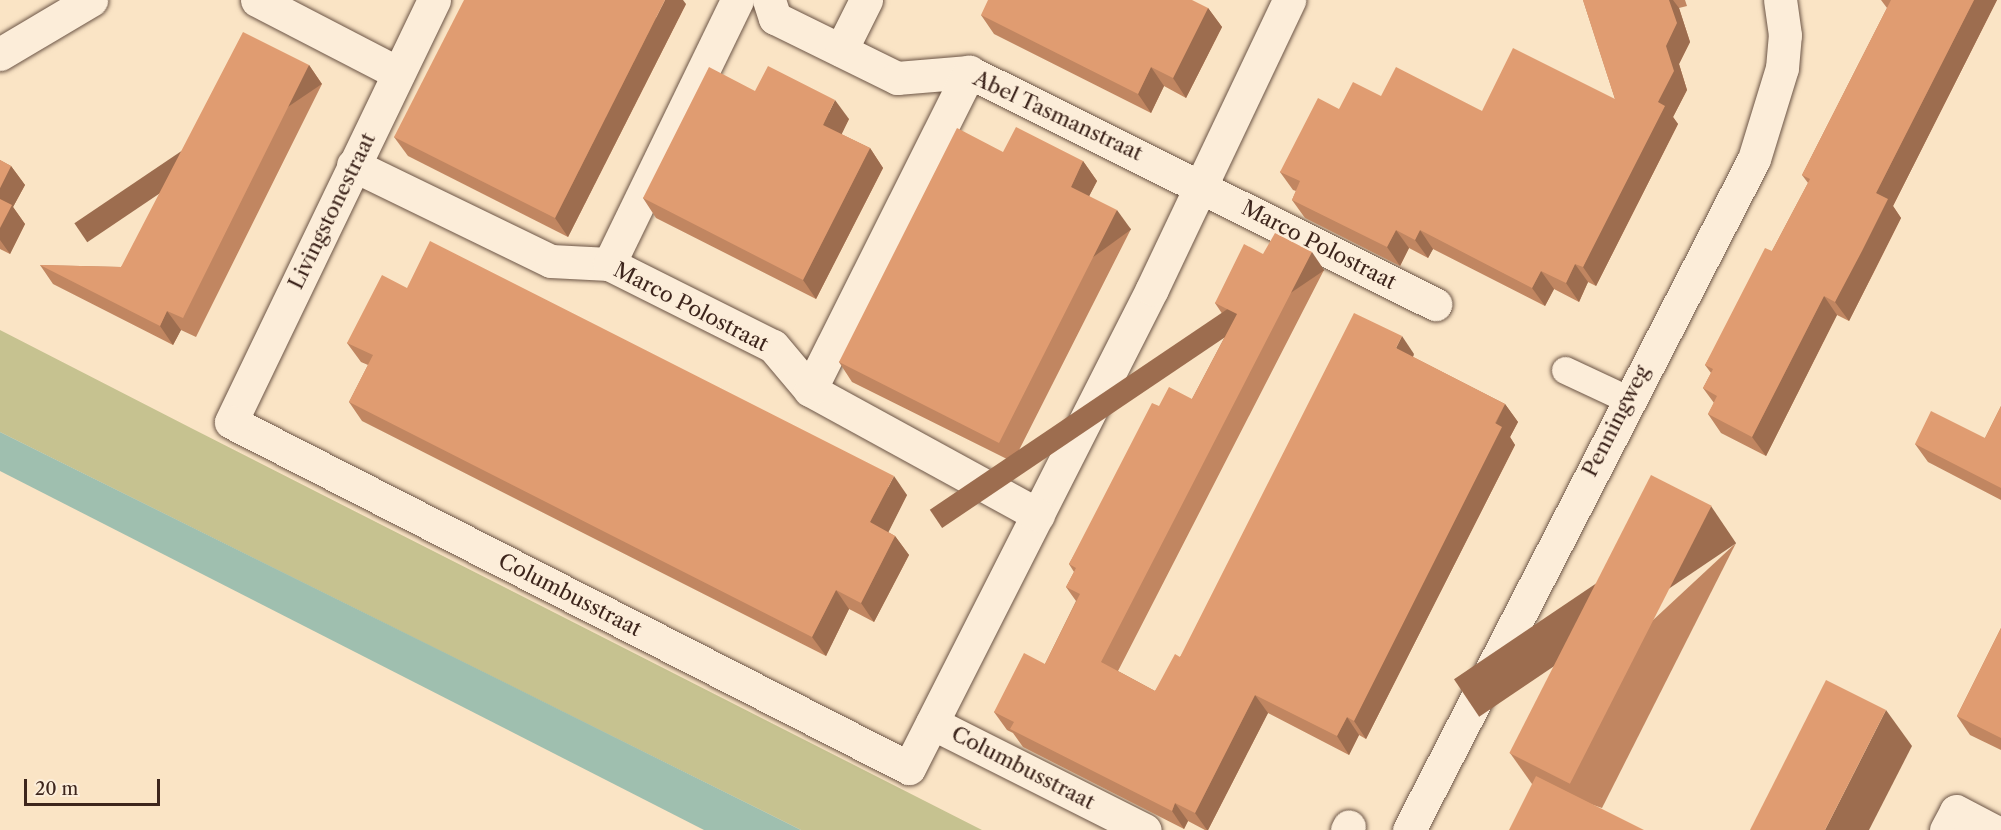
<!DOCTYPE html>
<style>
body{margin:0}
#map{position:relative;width:2001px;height:830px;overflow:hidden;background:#fae4c5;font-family:"Libre Caslon Text",serif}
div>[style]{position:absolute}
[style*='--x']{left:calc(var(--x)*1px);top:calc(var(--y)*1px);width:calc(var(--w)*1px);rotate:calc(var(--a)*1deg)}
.green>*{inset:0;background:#c6c290}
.water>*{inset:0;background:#9fbfaf}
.roads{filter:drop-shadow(0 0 2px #6c5546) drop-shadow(0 0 2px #6c5546)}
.lane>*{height:27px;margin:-13.5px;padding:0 13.5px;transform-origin:13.5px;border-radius:13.5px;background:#fcedd9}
.street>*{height:33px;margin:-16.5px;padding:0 16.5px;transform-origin:16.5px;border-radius:16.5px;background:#fcedd9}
.secondary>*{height:33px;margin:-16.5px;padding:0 16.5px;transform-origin:16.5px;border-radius:16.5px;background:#fcedd9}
.wall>*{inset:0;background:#c18661}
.shaded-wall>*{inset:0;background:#9d6d4f;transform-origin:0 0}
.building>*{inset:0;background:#e09c71;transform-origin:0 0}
span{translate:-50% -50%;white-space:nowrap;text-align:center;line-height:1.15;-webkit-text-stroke:4.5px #fcedd9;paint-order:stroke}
.street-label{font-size:21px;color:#3d251c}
.scale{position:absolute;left:24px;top:779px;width:136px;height:27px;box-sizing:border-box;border:3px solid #3d251c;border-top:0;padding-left:8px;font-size:18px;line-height:21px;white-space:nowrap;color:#3d251c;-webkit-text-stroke:4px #fcedd9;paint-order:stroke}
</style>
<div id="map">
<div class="green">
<div style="clip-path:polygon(0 330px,191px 428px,982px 830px,801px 830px,0 432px)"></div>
</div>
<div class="water">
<div style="clip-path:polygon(0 432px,518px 689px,801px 830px,704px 830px,0 471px)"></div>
</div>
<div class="roads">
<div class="lane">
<div style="--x:1565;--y:370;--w:68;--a:25.1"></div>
</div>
<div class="street">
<div style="--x:257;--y:0;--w:159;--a:27.4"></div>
<div style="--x:434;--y:0;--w:468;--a:115.7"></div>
<div style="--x:231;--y:422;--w:761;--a:27.04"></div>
<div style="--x:909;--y:768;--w:537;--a:-63.1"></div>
<div style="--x:1152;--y:289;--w:320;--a:-64.6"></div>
<div style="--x:769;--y:0;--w:19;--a:72"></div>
<div style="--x:775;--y:18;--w:136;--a:26.2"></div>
<div style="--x:897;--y:78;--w:72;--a:-4.8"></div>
<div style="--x:969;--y:72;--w:521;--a:26.47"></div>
<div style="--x:841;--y:50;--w:56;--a:-63.4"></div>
<div style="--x:0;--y:54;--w:106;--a:-30.7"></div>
<div style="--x:353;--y:165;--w:220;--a:25.9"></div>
<div style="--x:551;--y:261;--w:58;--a:3"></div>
<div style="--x:609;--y:264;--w:183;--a:26.6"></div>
<div style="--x:773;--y:346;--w:57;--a:49.9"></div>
<div style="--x:810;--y:390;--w:260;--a:28.7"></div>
<div style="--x:609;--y:264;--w:293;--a:-64.1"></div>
<div style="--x:810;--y:390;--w:356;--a:-63.4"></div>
<div style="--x:932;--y:723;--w:238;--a:26.7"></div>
<div style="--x:1347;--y:830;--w:4;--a:-63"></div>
<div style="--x:1946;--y:830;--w:21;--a:-62"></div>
<div style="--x:1956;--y:811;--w:41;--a:27.8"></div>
</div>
<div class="secondary">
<div style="--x:1409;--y:830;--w:754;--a:-62.79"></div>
<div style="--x:1754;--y:159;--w:95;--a:-72.9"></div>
<div style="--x:1782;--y:68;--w:33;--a:-85"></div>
<div style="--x:1785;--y:35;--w:35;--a:-98"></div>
</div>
</div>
<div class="wall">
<div style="clip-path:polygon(1583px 0,1685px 0,1687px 6px,1679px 8px,1690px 42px,1679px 64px,1687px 90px,1673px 117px,1678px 124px,1596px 286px,1588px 282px,1579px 302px,1554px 289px,1545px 306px,1433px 249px,1428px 258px,1409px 248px,1400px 266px,1305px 218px,1292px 200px,1296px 191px,1293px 190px,1280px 172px,1339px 109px,1381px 96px,1482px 111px,1615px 99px)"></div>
<div style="clip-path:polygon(1881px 0,1997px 0,1893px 206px,1901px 218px,1875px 270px,1849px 321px,1837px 315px,1766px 456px,1721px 433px,1708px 414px,1714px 403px,1703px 388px,1711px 373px,1705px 365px,1772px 251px,1808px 183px,1802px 175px,1887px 8px)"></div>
<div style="clip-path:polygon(686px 4px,568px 237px,408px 156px,394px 137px)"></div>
<div style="clip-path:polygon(1208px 8px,1222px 27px,1186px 98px,1164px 86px,1151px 113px,994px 34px,981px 15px)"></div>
<div style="clip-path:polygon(309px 65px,322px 84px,196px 337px,181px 330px,173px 345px,53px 284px,40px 265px,121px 267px)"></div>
<div style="clip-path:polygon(755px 91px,849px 119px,841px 134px,870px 148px,883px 168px,816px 299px,656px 218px,643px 198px)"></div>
<div style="clip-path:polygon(1003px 152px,1083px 161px,1097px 181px,1089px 196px,1131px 229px,1013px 462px,852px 382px,839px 362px)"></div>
<div style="clip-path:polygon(0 160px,11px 166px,25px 185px,13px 207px,25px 224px,10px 254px,0 249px)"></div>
<div style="clip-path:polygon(1263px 254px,1324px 270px,1118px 671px,1155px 691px,1180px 657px,1414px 354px,1413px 357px,1505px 404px,1518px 422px,1510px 437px,1515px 445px,1366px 739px,1359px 735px,1349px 755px,1268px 713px,1208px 830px,1205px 830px,1188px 821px,1184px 829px,1023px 747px,1013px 733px,1007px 730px,994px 712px,1045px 664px,1076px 601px,1066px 587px,1074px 572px,1069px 564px,1159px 406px,1192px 399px,1232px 323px,1227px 321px,1215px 303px)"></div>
<div style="clip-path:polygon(407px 288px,907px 495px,888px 532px,895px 536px,909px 555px,874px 622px,849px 609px,826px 656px,362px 421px,349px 402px,368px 365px,361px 362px,347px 343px)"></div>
<div style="clip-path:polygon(2001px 406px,2001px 500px,1928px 462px,1915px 444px,1985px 438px)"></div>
<div style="clip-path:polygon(1736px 543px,1602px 808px,1532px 784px,1510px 753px)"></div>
<div style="clip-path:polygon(2001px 628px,2001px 750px,1970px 735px,1957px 716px)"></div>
</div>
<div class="shaded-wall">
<div style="clip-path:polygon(665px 0,683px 0,686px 4px,568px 237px,555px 218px)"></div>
<div style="clip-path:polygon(1669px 0,1673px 0,1679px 8px,1690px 42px,1679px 64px,1687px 90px,1673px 117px,1678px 124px,1596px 286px,1583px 267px,1658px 102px,1666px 46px)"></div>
<div style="clip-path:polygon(1974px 0,1997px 0,1893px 206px,1901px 218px,1849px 321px,1835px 302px,1876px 193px)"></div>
<div style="clip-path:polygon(1208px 8px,1222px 27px,1186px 98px,1173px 78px)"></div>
<div style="left:309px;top:65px;width:23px;height:283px;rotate:56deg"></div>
<div style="clip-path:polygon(1151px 67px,1164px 86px,1151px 113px,1138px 94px)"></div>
<div style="clip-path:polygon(835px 100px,849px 119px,837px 144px,823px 125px)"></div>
<div style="clip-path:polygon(870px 148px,883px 168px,816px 299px,803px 280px)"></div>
<div style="clip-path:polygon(1083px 161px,1097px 181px,1084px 206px,1071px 187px)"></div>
<div style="clip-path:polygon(11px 166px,25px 185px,13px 207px,25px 224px,10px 254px,0 240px,0 188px)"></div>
<div style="left:1117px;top:210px;width:24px;height:261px;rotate:54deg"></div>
<div style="clip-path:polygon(1396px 230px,1409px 248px,1400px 266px,1387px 247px)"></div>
<div style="clip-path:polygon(1420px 230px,1433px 249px,1428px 258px,1415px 240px)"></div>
<div style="left:1312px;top:252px;width:22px;height:461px;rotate:56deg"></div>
<div style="clip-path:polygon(1575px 264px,1588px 282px,1579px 302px,1566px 283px)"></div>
<div style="clip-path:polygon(1541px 271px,1554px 289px,1545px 306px,1532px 288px)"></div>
<div style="clip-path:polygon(1824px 296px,1837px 315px,1766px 456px,1752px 437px)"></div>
<div style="clip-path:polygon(167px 311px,181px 330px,173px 345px,160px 326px)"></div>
<div style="clip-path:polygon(1402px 336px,1414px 354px,1409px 366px,1396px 348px)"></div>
<div style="clip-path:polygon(1505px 404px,1518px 422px,1510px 437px,1515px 445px,1366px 739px,1354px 721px)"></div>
<div style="clip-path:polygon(894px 476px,907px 495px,884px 541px,870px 522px)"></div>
<div style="left:1711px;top:506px;width:45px;height:310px;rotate:56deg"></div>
<div style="clip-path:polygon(895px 536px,909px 555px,874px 622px,861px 603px)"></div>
<div style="clip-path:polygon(836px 590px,849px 609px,826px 656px,812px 637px)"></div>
<div style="clip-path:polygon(1255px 695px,1268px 713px,1208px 830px,1207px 830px,1195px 813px)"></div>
<div style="clip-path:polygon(1886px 710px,1912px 746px,1869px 830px,1825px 830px)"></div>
<div style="clip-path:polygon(1347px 717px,1359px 735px,1349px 755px,1337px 736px)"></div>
<div style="clip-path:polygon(1175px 803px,1188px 821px,1184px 829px,1172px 811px)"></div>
</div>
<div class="building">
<div style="clip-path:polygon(464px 0,665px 0,555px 218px,394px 137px)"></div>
<div style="clip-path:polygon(988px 0,1192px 0,1208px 8px,1173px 78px,1151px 67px,1138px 94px,981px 15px)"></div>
<div style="clip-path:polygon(1583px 0,1669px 0,1677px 23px,1666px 46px,1674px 71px,1658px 102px,1665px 106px,1583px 267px,1575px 264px,1566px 283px,1541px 271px,1532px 288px,1420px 230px,1415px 240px,1396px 230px,1387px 247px,1292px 200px,1300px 181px,1280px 172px,1318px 98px,1339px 109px,1353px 82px,1381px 96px,1396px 67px,1482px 111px,1513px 48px,1615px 99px)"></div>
<div style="clip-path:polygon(1891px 0,1974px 0,1876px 193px,1888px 199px,1862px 251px,1835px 302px,1824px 296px,1752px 437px,1708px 414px,1717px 396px,1703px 388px,1713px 369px,1705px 365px,1765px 248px,1772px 251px,1810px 179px,1802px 175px)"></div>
<div style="clip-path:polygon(243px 32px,309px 65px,183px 318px,167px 311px,160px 326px,40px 265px,121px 267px)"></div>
<div style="clip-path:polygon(768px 66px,835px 100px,823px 125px,870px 148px,803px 280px,643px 198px,709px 67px,755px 91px)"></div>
<div style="clip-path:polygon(1016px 127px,1083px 161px,1071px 187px,1117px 210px,999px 443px,839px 362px,957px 128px,1003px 152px)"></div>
<div style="clip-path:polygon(0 160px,11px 166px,0 188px)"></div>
<div style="clip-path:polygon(0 199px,12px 205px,0 228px)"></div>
<div style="clip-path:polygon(1275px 233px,1312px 252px,1101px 662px,1155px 691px,1175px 654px,1180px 657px,1354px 313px,1402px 336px,1396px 348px,1505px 404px,1495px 423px,1502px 427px,1354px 721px,1347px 717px,1337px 736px,1255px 695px,1195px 813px,1175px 803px,1172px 811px,1010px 729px,1014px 722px,994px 712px,1024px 653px,1045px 664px,1080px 594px,1066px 587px,1076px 568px,1069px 564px,1152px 403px,1159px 406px,1169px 387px,1192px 399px,1237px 314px,1215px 303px,1244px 244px,1263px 254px)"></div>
<div style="clip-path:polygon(430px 241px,894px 476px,870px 522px,895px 536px,861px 603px,836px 590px,812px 637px,349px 402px,373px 355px,347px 343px,382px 275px,407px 288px)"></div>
<div style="clip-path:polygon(2001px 406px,2001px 488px,1915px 444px,1931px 411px,1985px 438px)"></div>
<div style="left:1651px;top:475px;width:68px;height:312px;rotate:27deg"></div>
<div style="clip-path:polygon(2001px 628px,2001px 738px,1957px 716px)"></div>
<div style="clip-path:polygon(1826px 680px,1886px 710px,1825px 830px,1750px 830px)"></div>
<div style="clip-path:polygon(1536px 776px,1644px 830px,1509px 830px)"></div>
</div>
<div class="street-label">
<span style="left:1058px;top:116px;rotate:25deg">Abel Tasmanstraat</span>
<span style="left:332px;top:211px;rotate:-64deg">Livingstonestraat</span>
<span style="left:1319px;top:245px;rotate:27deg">Marco Polostraat</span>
<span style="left:691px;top:307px;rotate:27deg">Marco Polostraat</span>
<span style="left:1616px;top:421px;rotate:-63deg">Penningweg</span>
<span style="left:570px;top:595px;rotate:27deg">Columbusstraat</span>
<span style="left:1023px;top:768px;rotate:27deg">Columbusstraat</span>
</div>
<div class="scale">20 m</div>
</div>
